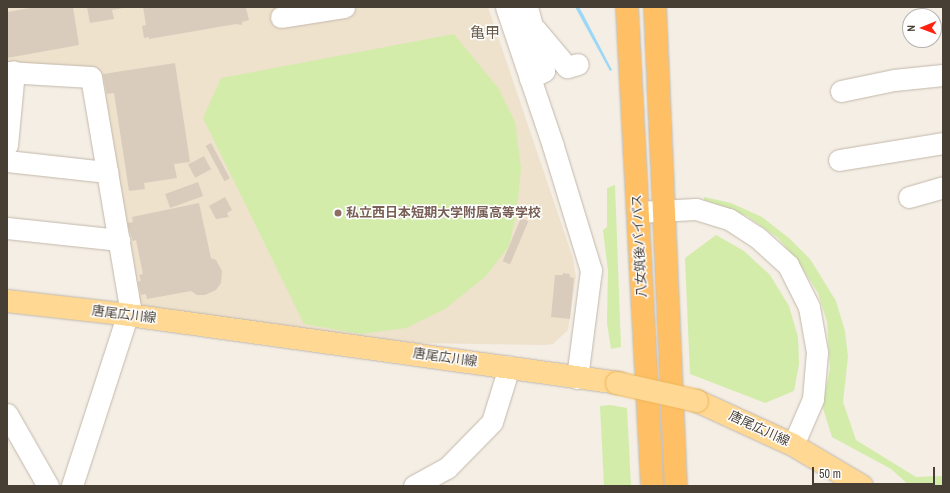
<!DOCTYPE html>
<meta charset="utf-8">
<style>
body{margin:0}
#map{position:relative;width:950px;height:493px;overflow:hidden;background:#f4eee5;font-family:"Archivo Narrow","Noto Sans JP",sans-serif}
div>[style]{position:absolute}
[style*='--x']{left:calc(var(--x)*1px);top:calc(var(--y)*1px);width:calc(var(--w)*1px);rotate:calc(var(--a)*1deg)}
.education>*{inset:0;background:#eee2cd}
.green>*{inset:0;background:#d3ecaa}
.water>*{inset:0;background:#9cd8f6}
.building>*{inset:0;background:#d9ccbc;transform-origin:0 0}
.roads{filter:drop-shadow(0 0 1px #c3b8aa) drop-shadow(0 0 1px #c3b8aa)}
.minor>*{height:21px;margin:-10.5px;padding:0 10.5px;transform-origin:10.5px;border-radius:10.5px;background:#fff}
.major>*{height:22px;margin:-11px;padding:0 11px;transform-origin:11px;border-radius:11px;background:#ffd893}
.highway>*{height:22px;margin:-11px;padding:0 11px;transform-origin:11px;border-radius:11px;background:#ffc065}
.bridges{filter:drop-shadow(0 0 1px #edb559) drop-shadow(0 0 1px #edb559)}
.major-bridge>*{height:22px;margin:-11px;padding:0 11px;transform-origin:11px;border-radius:11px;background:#ffd893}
.dots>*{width:11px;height:11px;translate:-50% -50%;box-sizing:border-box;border:2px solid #fff;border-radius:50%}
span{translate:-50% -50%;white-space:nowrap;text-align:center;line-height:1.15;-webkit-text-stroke:3px #fff;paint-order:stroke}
.education-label{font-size:13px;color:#785e54;font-weight:700}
.left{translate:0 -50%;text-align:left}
.street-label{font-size:13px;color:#473e34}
.quarter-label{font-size:15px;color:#6b5b4a}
.frame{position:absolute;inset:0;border:8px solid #473e34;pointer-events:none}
.north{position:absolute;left:902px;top:8px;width:40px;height:40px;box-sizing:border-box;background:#fff;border:1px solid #b5b2ae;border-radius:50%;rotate:269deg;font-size:11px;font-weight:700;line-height:16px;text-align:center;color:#473e34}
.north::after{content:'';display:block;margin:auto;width:14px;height:18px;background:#f21;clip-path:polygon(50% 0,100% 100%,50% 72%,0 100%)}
.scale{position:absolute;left:812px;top:467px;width:123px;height:18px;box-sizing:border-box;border:2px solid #473e34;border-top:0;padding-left:5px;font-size:12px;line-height:14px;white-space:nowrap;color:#473e34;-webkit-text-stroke:3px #fff;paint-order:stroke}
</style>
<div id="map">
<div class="education">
<div style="clip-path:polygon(7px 7px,488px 7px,573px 258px,576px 277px,568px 330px,553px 344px,545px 345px,416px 343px,135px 309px,95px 71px,7px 67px)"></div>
</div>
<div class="green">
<div style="clip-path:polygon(454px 34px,499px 89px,515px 122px,521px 168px,517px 210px,509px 246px,486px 276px,445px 309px,406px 328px,361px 334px,304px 324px,203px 118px,221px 78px)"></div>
<div style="clip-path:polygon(615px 185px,621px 347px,611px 349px,607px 323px,608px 271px,603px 230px,607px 227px,607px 188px)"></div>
<div style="clip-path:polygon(704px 197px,731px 203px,762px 217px,790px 239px,810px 259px,836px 301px,845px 331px,848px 357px,843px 402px,856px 440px,916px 477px,940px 476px,943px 477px,943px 486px,910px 486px,891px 469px,832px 437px,822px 405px,830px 369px,827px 322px,818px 293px,797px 260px,778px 238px,747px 216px,704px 200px)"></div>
<div style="clip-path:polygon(716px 235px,744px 251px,770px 275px,789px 306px,798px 337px,799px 364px,794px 391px,765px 403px,690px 374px,685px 258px)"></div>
<div style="clip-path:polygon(610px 405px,627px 408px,631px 486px,604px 486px,600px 406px)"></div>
</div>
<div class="water">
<div style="clip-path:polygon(575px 7px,579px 7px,583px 14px,612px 70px,610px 71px)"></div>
</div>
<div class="building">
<div style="clip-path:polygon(36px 7px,73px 7px,79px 45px,7px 58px,7px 12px)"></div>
<div style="clip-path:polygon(87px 7px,123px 7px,123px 8px,112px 10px,114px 19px,90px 23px)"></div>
<div style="clip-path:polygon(143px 7px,250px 7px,250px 8px,246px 8px,249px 20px,242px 22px,242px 25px,236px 24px,149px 39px,149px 37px,144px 38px,142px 26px,146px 25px)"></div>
<div style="clip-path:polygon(175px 63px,190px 162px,174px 164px,177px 178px,144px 183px,145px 189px,129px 191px,114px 93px,107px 94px,103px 74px)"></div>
<div style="left:211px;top:143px;width:40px;height:6px;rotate:62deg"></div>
<div style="left:204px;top:156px;width:15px;height:18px;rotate:62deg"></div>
<div style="left:198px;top:182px;width:15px;height:35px;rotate:70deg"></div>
<div style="clip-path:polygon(225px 197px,232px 210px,227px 213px,229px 217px,216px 219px,209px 206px)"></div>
<div style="clip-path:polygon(199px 203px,211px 258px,216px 260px,222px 271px,221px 283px,216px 290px,205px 295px,197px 295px,191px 291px,147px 299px,146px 294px,141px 295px,138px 282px,141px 281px,139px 275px,143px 274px,136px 240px,133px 241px,127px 223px,133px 222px,132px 217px)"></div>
<div style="left:521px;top:218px;width:8px;height:47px;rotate:23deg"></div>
<div style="clip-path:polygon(563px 273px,570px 274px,570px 277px,574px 278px,570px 319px,551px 317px,555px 275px,563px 275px)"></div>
</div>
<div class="roads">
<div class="minor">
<div style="--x:506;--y:7;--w:147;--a:71.3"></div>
<div style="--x:553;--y:146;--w:130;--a:73"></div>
<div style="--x:591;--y:270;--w:109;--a:97.4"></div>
<div style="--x:527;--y:7;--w:66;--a:75.1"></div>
<div style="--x:544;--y:71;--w:16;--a:153"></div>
<div style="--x:281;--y:17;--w:64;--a:-9"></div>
<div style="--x:535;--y:29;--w:50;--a:49.9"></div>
<div style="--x:567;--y:67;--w:11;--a:-15"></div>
<div style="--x:7;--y:72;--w:84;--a:3.4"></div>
<div style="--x:91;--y:77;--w:233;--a:80.4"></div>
<div style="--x:130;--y:307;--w:188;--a:108"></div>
<div style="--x:841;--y:91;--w:54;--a:-11.7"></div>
<div style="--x:894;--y:80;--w:49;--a:-5.8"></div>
<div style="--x:7;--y:145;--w:74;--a:-84.6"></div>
<div style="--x:839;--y:160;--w:105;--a:-9.3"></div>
<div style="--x:7;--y:161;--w:101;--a:6.3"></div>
<div style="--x:909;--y:197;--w:35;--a:-16"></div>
<div style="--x:638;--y:212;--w:58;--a:-3"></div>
<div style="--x:696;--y:209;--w:34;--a:17"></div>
<div style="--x:729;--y:219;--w:33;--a:33"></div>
<div style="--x:757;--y:237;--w:42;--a:42.1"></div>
<div style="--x:788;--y:265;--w:47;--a:63.4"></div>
<div style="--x:809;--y:307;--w:46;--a:79.9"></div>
<div style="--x:817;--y:352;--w:47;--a:94.9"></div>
<div style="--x:813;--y:399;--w:50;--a:113.5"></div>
<div style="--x:7;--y:228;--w:113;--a:6.1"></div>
<div style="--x:7;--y:414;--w:83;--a:60.3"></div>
<div style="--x:414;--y:486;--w:38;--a:-29"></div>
<div style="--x:447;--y:468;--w:64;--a:-45.6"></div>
<div style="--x:492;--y:422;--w:58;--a:-72.8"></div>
</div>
<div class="major">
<div style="--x:7;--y:301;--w:123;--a:6.5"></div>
<div style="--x:129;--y:315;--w:493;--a:7.9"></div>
<div style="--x:697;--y:401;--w:106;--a:24.6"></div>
<div style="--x:793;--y:445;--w:80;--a:30.7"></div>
</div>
<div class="highway">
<div style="--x:627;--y:7;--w:480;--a:87"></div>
<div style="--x:655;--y:7;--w:479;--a:87.5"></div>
</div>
</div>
<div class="bridges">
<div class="major-bridge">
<div style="--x:617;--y:383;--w:82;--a:12.7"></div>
</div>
</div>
<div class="dots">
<div style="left:338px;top:213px;background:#8d6e63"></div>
</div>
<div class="education-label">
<span class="left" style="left:346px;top:213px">私立西日本短期大学附属高等学校</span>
</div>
<div class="street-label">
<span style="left:640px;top:246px;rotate:-93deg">八女筑後バイパス</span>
<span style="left:124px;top:315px;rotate:7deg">唐尾広川線</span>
<span style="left:445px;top:358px;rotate:8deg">唐尾広川線</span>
<span style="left:759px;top:429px;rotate:25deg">唐尾広川線</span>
</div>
<div class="quarter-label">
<span style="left:485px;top:33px">亀甲</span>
</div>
<div class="frame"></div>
<div class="north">N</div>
<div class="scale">50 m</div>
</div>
